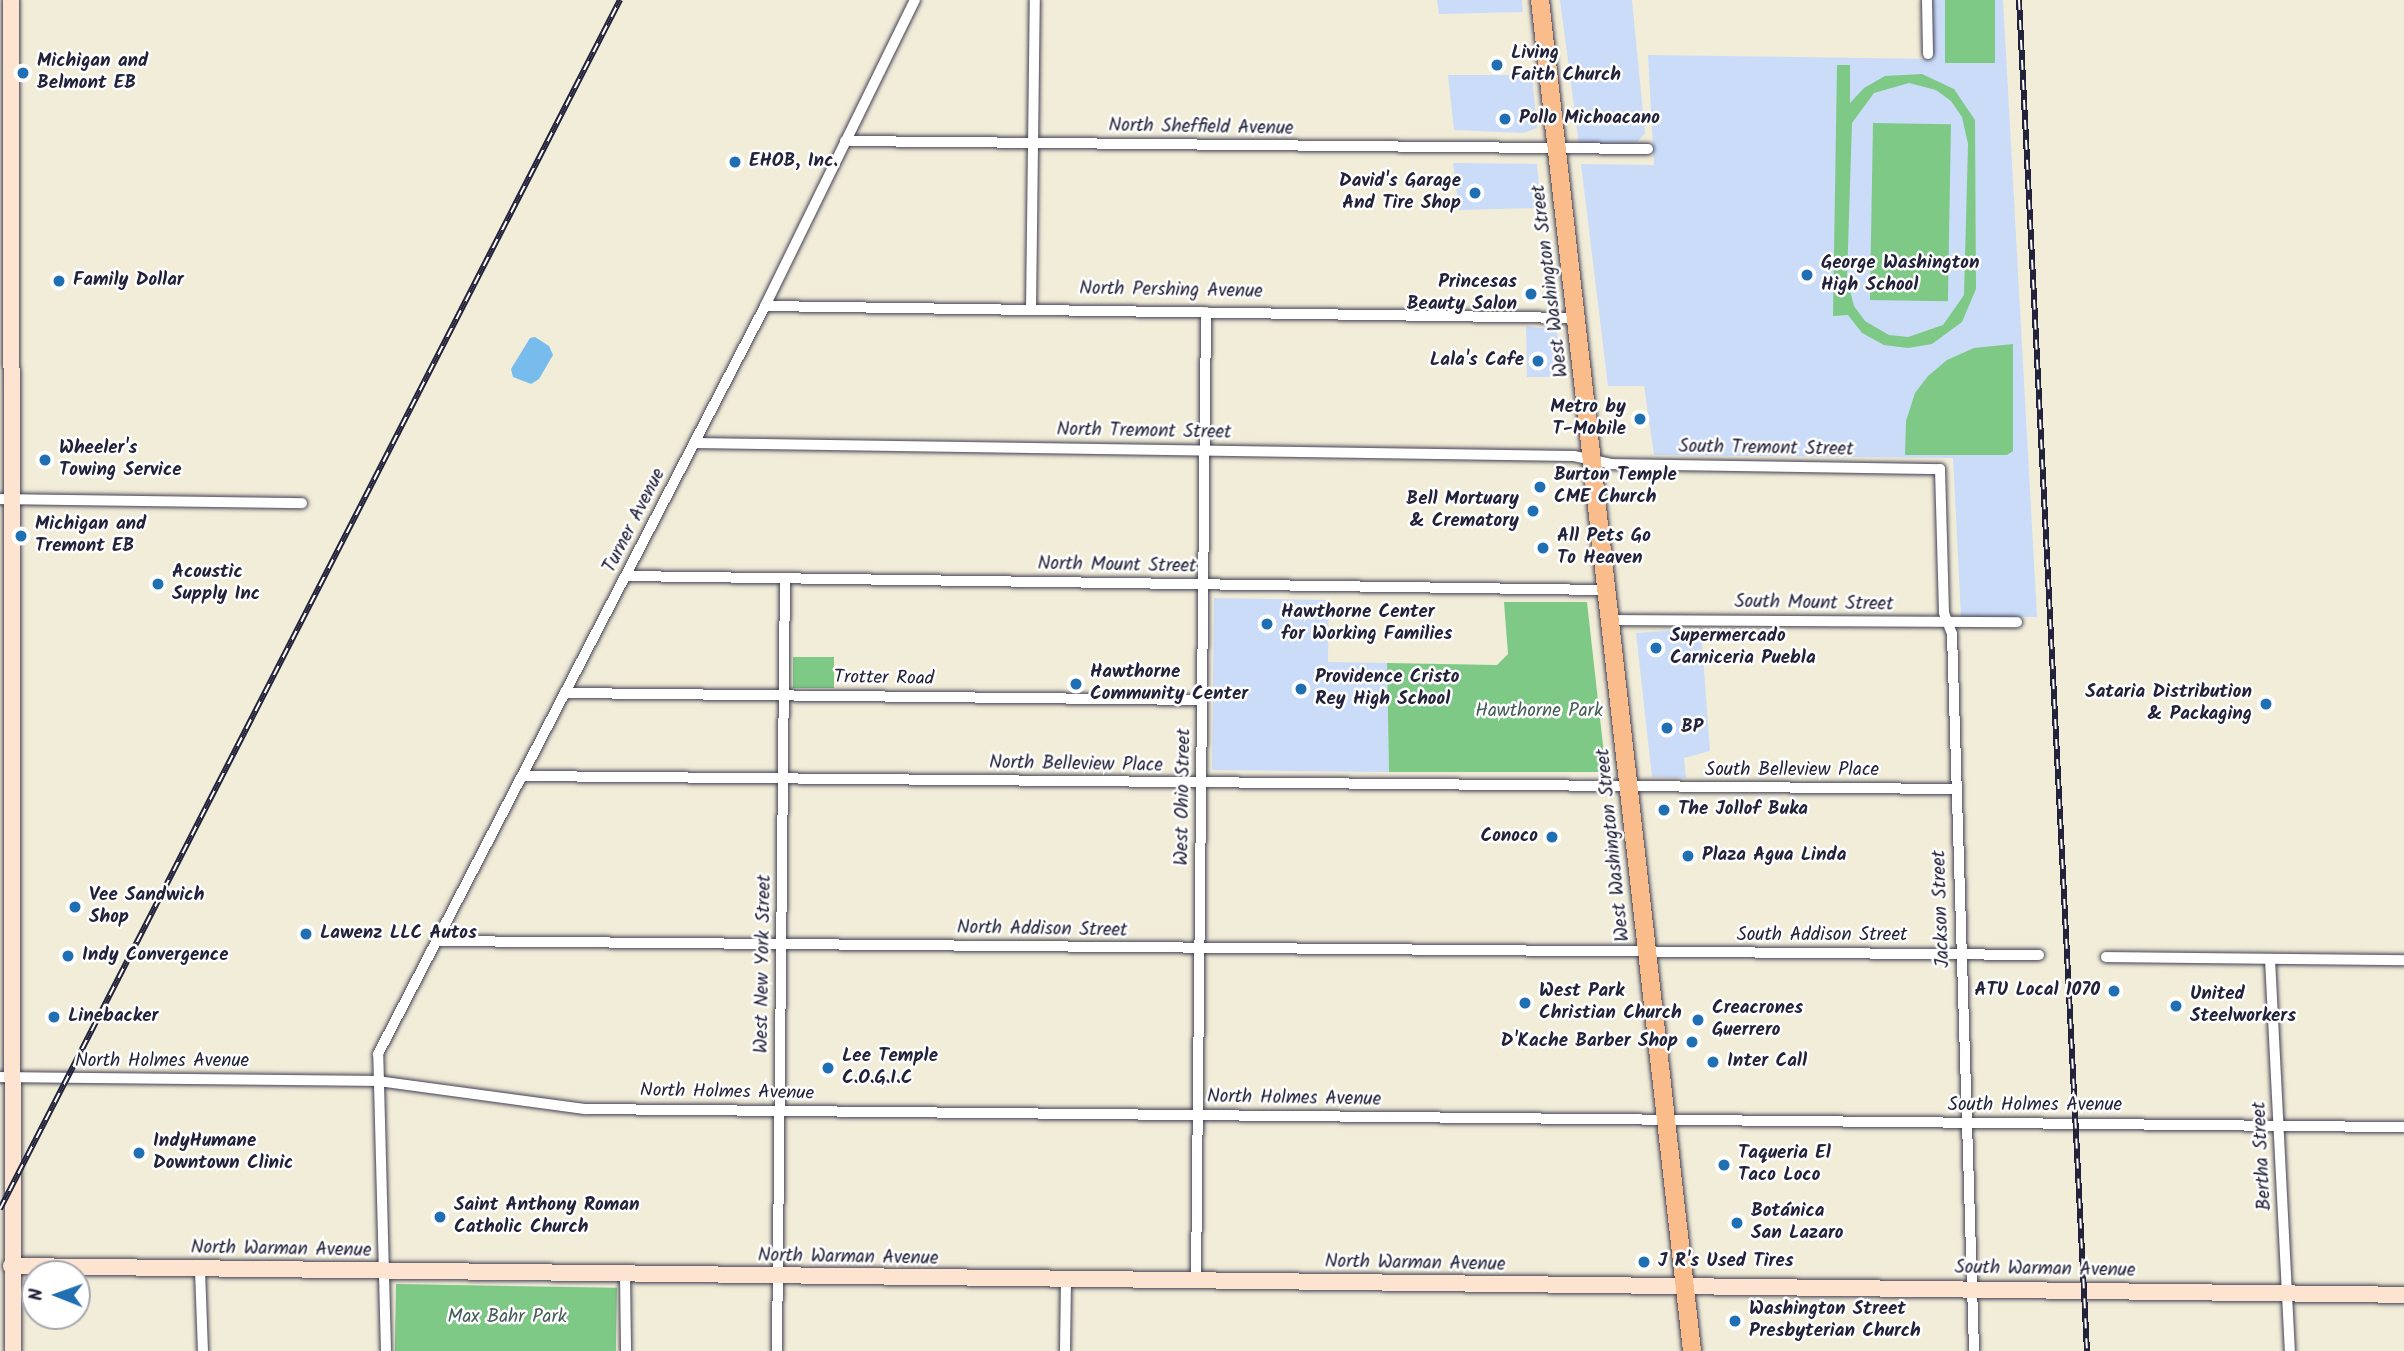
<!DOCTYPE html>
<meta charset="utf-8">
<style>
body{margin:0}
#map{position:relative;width:2404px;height:1351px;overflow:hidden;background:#f2edd9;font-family:Kalam,sans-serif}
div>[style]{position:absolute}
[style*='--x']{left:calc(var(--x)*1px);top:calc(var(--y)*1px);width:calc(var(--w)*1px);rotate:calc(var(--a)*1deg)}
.built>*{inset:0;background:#cbdcf9}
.green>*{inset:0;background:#7fc986;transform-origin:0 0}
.water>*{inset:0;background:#78bcee}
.roads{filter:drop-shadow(0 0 2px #414053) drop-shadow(0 0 2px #414053)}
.street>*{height:10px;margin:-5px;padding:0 5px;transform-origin:5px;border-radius:5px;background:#fff}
.secondary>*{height:16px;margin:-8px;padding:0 8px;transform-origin:8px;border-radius:8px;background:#fde4d0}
.primary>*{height:18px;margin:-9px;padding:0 9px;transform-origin:9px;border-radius:9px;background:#f9bc8a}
.rail>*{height:6px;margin-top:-3px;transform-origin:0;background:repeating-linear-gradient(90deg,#fff 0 10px,#22223b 0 20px);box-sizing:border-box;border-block:2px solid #22223b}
.dots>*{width:19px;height:19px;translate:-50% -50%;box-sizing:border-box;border:4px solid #fff;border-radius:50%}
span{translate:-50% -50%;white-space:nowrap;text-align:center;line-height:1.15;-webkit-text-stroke:5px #fff;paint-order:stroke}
.poi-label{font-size:19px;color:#22223b;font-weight:700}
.left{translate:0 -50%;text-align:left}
.right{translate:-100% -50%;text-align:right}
.street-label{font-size:19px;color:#22223b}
.park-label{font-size:19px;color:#435c55}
.north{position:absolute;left:21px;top:1260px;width:70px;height:70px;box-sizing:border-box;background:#fff;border:2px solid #a7a7b1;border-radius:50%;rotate:271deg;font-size:19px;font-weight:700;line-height:28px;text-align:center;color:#22223b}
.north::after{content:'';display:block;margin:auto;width:24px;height:32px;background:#1f6fb2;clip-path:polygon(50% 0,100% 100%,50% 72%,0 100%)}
</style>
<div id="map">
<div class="built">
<div style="clip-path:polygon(1437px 0,1522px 0,1523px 12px,1439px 14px)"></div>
<div style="clip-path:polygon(1560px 0,1632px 0,1645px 133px,1637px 142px,1579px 144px)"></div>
<div style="clip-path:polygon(1932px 0,2003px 0,2037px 617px,1961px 617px,1953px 458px,1654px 455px,1644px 386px,1608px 386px,1581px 164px,1654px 165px,1648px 55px,1932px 59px)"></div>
<div style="clip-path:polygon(1448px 75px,1532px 75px,1537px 128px,1523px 133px,1454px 130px)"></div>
<div style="clip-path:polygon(1453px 163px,1537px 164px,1541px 208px,1459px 210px)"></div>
<div style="clip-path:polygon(1526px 326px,1557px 330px,1562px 377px,1527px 377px)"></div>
<div style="clip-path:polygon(1214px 598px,1329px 600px,1328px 662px,1387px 663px,1389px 772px,1212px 770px)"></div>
<div style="clip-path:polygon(1701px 629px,1710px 751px,1684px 758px,1686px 778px,1652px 777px,1636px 633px)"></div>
</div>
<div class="green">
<div style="left:1945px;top:0;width:50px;height:63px"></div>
<div style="clip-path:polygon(evenodd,1837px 65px,1850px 65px,1850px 103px,1864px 88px,1885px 76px,1922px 74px,1954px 89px,1975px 120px,1976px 289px,1962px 322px,1932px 344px,1908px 348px,1884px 345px,1862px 333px,1848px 315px,1833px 316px,1837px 65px,1909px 83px,1936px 90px,1951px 101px,1962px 117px,1968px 144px,1964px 295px,1943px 325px,1908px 337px,1889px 335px,1865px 321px,1854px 306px,1847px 279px,1852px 123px,1874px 93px,1909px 83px)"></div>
<div style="left:1873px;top:123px;width:78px;height:177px;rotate:1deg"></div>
<div style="clip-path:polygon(2013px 344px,2013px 451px,2007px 455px,1905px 455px,1906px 421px,1915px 393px,1928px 376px,1947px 360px,1974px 348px)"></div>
<div style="clip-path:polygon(1504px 602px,1587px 602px,1606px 772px,1389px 772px,1387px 663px,1497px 665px,1508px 654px)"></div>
<div style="left:793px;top:657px;width:41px;height:31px"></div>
<div style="left:396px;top:1284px;width:221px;height:67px;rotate:1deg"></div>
</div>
<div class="water">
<div style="clip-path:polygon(535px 337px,549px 346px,553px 355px,539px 379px,531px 384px,513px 377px,511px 369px,530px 338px)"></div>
</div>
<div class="roads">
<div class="street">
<div style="--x:1927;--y:0;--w:54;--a:88.9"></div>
<div style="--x:845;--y:141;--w:803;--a:0.57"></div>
<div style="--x:765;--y:306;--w:811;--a:0.85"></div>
<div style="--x:1031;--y:310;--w:310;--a:-89.3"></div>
<div style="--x:694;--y:443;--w:880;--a:0.85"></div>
<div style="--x:1574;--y:456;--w:39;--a:12"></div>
<div style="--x:1612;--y:464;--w:328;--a:0.9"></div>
<div style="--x:1940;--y:469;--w:144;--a:88.4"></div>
<div style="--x:1944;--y:613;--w:22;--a:69"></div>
<div style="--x:1952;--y:634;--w:717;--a:88.24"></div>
<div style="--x:0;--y:499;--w:302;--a:0.8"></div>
<div style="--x:626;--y:576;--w:980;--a:0.82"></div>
<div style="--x:1609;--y:620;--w:408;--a:0.3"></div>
<div style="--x:566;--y:693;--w:636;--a:0.63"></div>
<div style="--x:522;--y:776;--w:1434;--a:0.52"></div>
<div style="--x:437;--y:941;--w:1602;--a:0.5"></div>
<div style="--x:2106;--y:957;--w:298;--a:0.6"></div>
<div style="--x:2270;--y:959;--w:393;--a:87.1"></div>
<div style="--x:0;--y:1077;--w:378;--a:0.6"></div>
<div style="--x:378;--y:1081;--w:209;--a:7.7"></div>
<div style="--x:585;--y:1109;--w:1819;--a:0.57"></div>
<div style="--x:200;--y:1270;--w:81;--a:87.9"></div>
<div style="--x:625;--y:1276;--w:75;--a:89.2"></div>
<div style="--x:1196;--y:1282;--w:970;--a:-89.41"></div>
<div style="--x:386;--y:1351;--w:297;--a:-91.5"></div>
<div style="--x:378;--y:1054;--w:842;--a:-62.64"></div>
<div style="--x:765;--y:306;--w:341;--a:-63.9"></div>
<div style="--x:777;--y:1351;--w:773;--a:-89.41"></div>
<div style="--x:1065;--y:1351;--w:69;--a:-89.2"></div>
</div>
<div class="secondary">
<div style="--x:11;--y:0;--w:1351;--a:89.92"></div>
<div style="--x:11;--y:1266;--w:2393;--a:0.69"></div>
</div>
<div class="primary">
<div style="--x:1540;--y:0;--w:1360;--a:83.58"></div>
</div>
</div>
<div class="rail">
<div style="--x:2019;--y:0;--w:1353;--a:87.12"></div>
<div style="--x:0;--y:1209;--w:1359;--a:-62.85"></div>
</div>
<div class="dots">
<div style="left:1497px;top:65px;background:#1f6fb2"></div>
<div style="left:23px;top:73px;background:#1f6fb2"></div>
<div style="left:1505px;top:119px;background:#1f6fb2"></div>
<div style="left:735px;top:162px;background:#1f6fb2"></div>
<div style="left:1475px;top:193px;background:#1f6fb2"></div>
<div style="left:1807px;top:275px;background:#1f6fb2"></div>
<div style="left:59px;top:281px;background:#1f6fb2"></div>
<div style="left:1531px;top:294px;background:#1f6fb2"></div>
<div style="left:1538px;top:361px;background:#1f6fb2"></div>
<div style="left:1640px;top:419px;background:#1f6fb2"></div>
<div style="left:45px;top:460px;background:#1f6fb2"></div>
<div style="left:1540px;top:487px;background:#1f6fb2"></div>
<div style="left:1533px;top:511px;background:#1f6fb2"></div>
<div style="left:21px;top:536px;background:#1f6fb2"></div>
<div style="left:1543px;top:548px;background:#1f6fb2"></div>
<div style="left:158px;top:584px;background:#1f6fb2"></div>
<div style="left:1267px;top:624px;background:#1f6fb2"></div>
<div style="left:1656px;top:648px;background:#1f6fb2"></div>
<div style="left:1076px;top:684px;background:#1f6fb2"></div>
<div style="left:1301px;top:689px;background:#1f6fb2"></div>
<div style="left:2266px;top:704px;background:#1f6fb2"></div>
<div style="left:1667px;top:728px;background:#1f6fb2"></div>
<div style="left:1664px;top:810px;background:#1f6fb2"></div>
<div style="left:1552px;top:837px;background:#1f6fb2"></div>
<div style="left:1688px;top:856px;background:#1f6fb2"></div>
<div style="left:75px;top:907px;background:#1f6fb2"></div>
<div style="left:306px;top:934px;background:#1f6fb2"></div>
<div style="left:68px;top:956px;background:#1f6fb2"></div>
<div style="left:2114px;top:991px;background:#1f6fb2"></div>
<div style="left:1525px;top:1003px;background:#1f6fb2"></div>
<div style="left:2176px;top:1006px;background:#1f6fb2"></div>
<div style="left:54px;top:1017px;background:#1f6fb2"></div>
<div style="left:1698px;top:1020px;background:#1f6fb2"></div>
<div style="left:1692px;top:1042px;background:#1f6fb2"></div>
<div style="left:1713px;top:1062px;background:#1f6fb2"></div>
<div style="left:828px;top:1068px;background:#1f6fb2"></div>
<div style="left:139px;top:1153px;background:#1f6fb2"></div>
<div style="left:1724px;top:1165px;background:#1f6fb2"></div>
<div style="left:440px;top:1217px;background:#1f6fb2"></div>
<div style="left:1737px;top:1223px;background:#1f6fb2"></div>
<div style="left:1644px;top:1262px;background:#1f6fb2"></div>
<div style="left:1735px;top:1321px;background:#1f6fb2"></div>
</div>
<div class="poi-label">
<span class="left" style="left:1511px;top:65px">Living<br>Faith Church</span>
<span class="left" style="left:37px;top:73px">Michigan and<br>Belmont EB</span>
<span class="left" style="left:1519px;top:119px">Pollo Michoacano</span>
<span class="left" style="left:749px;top:162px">EHOB, Inc.</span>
<span class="right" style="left:1461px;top:193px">David's Garage<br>And Tire Shop</span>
<span class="left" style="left:1821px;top:275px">George Washington<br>High School</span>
<span class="left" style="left:73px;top:281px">Family Dollar</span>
<span class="right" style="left:1517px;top:294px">Princesas<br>Beauty Salon</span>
<span class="right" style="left:1524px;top:361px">Lala's Cafe</span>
<span class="right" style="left:1626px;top:419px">Metro by<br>T-Mobile</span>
<span class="left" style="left:59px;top:460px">Wheeler's<br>Towing Service</span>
<span class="left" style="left:1554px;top:487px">Burton Temple<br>CME Church</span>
<span class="right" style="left:1519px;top:511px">Bell Mortuary<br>&amp; Crematory</span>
<span class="left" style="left:35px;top:536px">Michigan and<br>Tremont EB</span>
<span class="left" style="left:1557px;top:548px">All Pets Go<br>To Heaven</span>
<span class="left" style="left:172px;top:584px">Acoustic<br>Supply Inc</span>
<span class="left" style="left:1281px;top:624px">Hawthorne Center<br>for Working Families</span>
<span class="left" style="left:1670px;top:648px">Supermercado<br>Carniceria Puebla</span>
<span class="left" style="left:1090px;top:684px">Hawthorne<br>Community Center</span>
<span class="left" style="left:1315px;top:689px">Providence Cristo<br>Rey High School</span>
<span class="right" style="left:2252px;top:704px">Sataria Distribution<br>&amp; Packaging</span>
<span class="left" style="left:1681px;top:728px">BP</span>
<span class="left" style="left:1678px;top:810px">The Jollof Buka</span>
<span class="right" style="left:1538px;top:837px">Conoco</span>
<span class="left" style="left:1702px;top:856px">Plaza Agua Linda</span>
<span class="left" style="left:89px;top:907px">Vee Sandwich<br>Shop</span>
<span class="left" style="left:320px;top:934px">Lawenz LLC Autos</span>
<span class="left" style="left:82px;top:956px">Indy Convergence</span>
<span class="right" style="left:2100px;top:991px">ATU Local 1070</span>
<span class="left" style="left:1539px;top:1003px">West Park<br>Christian Church</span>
<span class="left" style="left:2190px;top:1006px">United<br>Steelworkers</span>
<span class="left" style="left:1712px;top:1020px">Creacrones<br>Guerrero</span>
<span class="left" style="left:68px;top:1017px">Linebacker</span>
<span class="right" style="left:1678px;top:1042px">D'Kache Barber Shop</span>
<span class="left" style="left:842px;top:1068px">Lee Temple<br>C.O.G.I.C</span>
<span class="left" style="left:1727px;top:1062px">Inter Call</span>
<span class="left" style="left:153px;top:1153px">IndyHumane<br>Downtown Clinic</span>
<span class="left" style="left:1738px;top:1165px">Taqueria El<br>Taco Loco</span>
<span class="left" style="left:454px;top:1217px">Saint Anthony Roman<br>Catholic Church</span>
<span class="left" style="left:1751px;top:1223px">Botánica<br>San Lazaro</span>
<span class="left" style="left:1658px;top:1262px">J R's Used Tires</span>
<span class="left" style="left:1749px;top:1321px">Washington Street<br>Presbyterian Church</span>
</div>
<div class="street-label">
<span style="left:1201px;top:128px;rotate:1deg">North Sheffield Avenue</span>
<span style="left:1551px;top:281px;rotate:-97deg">West Washington Street</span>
<span style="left:1171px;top:291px;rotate:1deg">North Pershing Avenue</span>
<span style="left:1144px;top:432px;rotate:1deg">North Tremont Street</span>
<span style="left:1766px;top:449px;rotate:1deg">South Tremont Street</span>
<span style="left:635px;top:521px;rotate:-63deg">Turner Avenue</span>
<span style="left:1117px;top:566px;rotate:1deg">North Mount Street</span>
<span style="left:1814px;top:604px;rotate:1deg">South Mount Street</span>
<span style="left:884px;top:679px;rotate:1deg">Trotter Road</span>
<span style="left:1076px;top:765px;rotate:1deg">North Belleview Place</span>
<span style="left:1792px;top:771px">South Belleview Place</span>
<span style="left:1184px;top:797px;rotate:-89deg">West Ohio Street</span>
<span style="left:1614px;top:845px;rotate:-96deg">West Washington Street</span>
<span style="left:1942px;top:909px;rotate:-92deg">Jackson Street</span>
<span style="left:1042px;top:930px;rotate:1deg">North Addison Street</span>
<span style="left:1822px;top:936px">South Addison Street</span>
<span style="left:764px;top:964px;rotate:-89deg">West New York Street</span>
<span style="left:162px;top:1062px">North Holmes Avenue</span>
<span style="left:727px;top:1093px;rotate:1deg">North Holmes Avenue</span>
<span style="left:1294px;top:1099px;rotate:1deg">North Holmes Avenue</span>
<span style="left:2035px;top:1106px">South Holmes Avenue</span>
<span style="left:2263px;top:1156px;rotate:-93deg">Bertha Street</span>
<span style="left:281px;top:1250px;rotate:1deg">North Warman Avenue</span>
<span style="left:848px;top:1258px;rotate:1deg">North Warman Avenue</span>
<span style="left:1415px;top:1264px;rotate:1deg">North Warman Avenue</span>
<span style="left:2045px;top:1270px;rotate:1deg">South Warman Avenue</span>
</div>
<div class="park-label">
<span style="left:1539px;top:712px">Hawthorne Park</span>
<span style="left:507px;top:1318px">Max Bahr Park</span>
</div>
<div class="north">N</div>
</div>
